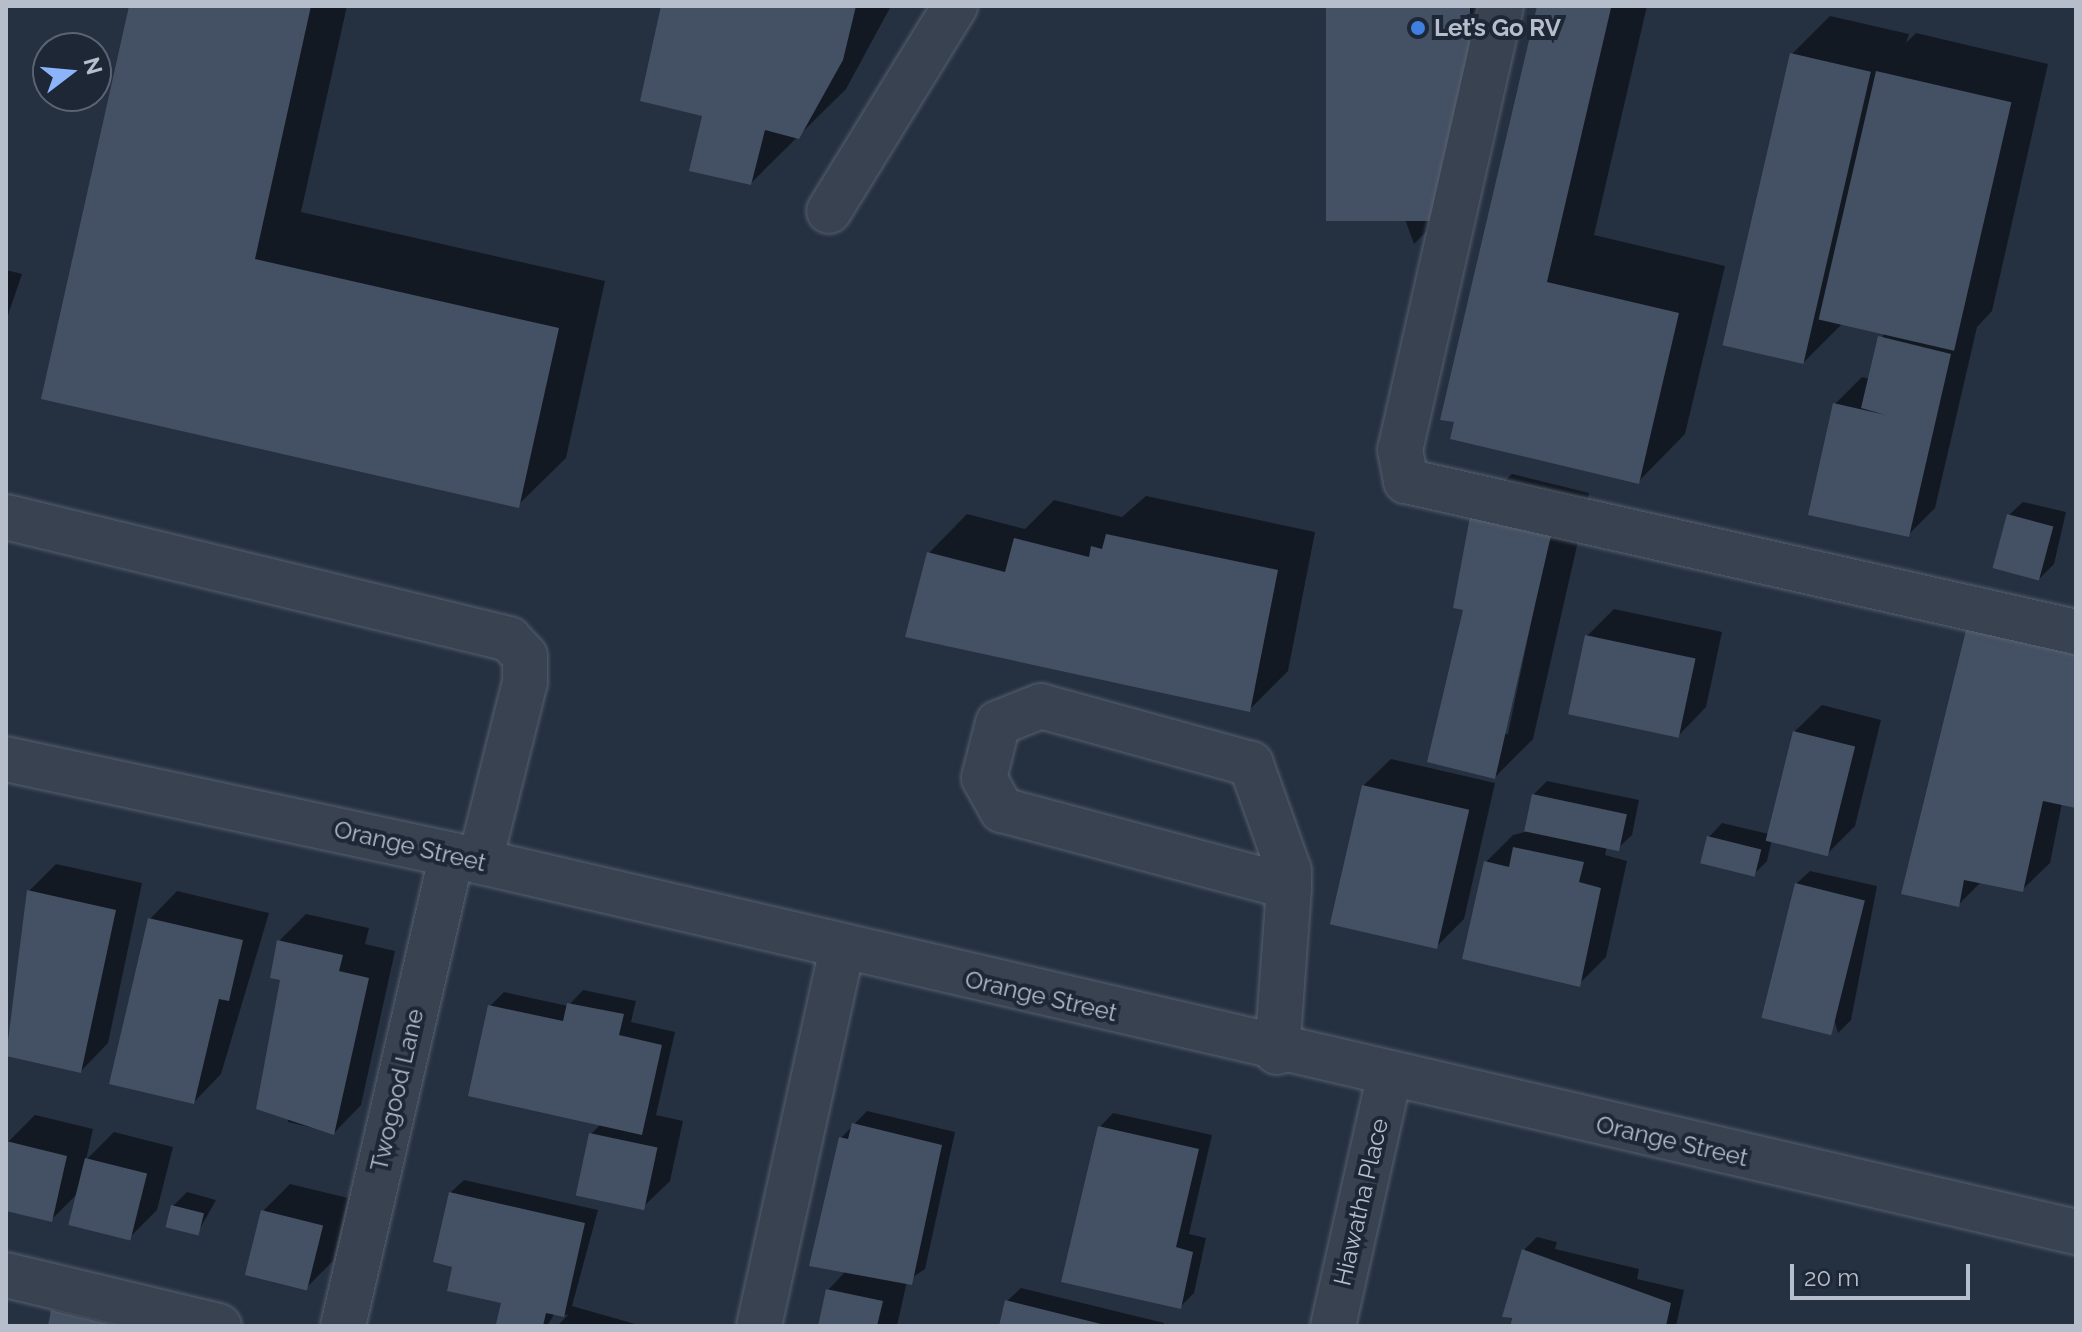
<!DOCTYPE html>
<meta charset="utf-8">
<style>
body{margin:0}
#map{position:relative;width:2082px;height:1332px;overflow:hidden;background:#253041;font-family:Raleway,sans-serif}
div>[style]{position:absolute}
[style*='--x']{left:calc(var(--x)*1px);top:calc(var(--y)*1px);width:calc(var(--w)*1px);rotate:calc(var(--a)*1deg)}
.shadow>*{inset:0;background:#0007}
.building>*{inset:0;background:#445063;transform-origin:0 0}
.roads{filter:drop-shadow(0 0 2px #57606e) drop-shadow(0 0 2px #57606e)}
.minor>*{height:44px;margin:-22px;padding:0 22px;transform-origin:22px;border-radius:22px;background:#394251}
.dots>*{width:22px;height:22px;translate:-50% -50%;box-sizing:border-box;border:4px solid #1e2736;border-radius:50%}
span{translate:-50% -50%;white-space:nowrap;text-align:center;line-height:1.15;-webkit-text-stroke:8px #1e2736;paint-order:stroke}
.poi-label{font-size:24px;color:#b6becb;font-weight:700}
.left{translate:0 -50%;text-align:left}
.street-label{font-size:24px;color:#b6becb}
.frame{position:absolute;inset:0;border:8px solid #b6becb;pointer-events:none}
.north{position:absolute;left:32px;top:32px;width:80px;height:80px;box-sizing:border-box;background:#1e2736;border:2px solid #5b6372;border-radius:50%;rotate:74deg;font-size:22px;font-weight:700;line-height:32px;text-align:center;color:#b6becb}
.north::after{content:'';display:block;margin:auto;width:28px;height:36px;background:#8bb4fa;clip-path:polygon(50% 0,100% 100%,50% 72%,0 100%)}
.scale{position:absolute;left:1790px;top:1264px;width:180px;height:36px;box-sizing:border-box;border:4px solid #b6becb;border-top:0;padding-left:10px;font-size:24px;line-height:28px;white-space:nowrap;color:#b6becb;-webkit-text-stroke:6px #1e2736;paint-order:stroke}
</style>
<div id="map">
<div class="shadow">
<div style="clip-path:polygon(131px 6px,347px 6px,301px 212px,605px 281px,566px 458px,518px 505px,43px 398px)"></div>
<div style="clip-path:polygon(664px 6px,891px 6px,846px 89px,751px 183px,705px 115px)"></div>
<div style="clip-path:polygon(1328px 6px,1499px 6px,1452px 206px,1414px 244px)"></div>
<div style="clip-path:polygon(1539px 6px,1647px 6px,1594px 235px,1725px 266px,1685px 434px,1638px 482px,1442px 418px)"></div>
<div style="clip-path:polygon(1830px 16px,1909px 34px,1906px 43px,1916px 33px,2048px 64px,1992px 311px,1977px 327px,1935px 508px,1908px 535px,1835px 404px,1862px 377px,1870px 379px,1884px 333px,1842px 324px,1804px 362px,1792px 54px)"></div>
<div style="clip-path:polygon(6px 270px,22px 274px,6px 321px)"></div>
<div style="clip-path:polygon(evenodd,1512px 474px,1589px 493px,1533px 739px,1495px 777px,1466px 608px,1473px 512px,1512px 474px,1552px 521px,1508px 734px,1503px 734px,1552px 521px)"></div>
<div style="clip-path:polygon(1146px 496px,1315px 532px,1288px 671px,1249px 710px,929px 553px,967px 514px,1025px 529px,1054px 500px,1122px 517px)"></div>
<div style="clip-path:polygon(2023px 502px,2066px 512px,2054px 564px,2040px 578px,2009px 515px)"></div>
<div style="clip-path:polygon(1614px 609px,1722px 632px,1706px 707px,1679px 735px,1587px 636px)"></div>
<div style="clip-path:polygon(2076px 617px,2076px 806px,2062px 803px,2050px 863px,2022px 890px,1982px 881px,1958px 905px,1903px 893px)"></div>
<div style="clip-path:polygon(1822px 705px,1881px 720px,1855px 826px,1828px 853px,1772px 839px,1767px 861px,1754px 874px,1709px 837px,1722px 823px,1769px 834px,1794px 732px)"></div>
<div style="clip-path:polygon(1391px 759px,1495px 783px,1464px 919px,1437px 946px,1363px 786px)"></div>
<div style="clip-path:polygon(1547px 781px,1639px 800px,1632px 835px,1618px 848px,1607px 846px,1605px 855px,1627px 861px,1606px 957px,1579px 984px,1486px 862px,1513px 835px,1533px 830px,1533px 795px)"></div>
<div style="clip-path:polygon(56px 864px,142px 883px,108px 1043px,81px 1071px,6px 1054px,29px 891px)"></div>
<div style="clip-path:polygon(1810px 871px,1877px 886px,1851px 1020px,1838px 1033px,1796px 884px)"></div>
<div style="clip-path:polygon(177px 891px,269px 913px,221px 1074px,194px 1102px,150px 919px)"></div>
<div style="clip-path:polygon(306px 914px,369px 928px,365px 944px,395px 951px,361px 1105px,334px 1133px,288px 1122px,279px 941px)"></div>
<div style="clip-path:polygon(583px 990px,636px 1001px,631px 1022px,675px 1032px,656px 1115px,683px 1121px,670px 1181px,642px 1208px,591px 1134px,601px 1124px,490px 1006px,504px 992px,568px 1006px)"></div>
<div style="clip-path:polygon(867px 1111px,955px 1132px,925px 1269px,907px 1281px,897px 1326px,820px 1326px,828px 1290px,845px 1272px,841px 1138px)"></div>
<div style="clip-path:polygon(1113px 1113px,1212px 1135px,1189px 1234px,1206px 1238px,1194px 1293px,1180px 1307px,1100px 1127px)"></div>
<div style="clip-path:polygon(35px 1115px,93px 1129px,86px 1160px,114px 1132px,173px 1147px,157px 1210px,130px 1237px,80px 1191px,51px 1220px,6px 1209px,8px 1142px)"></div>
<div style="clip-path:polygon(464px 1180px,598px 1210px,572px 1306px,642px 1326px,557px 1326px,568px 1315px,555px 1313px,547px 1326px,512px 1326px,504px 1301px,455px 1265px,450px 1193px)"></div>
<div style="clip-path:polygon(290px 1184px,348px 1198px,333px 1261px,306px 1288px,263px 1211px)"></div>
<div style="clip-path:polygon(187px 1192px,216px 1200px,197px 1234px,173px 1206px)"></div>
<div style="clip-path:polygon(1537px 1237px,1557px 1242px,1555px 1249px,1639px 1269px,1637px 1279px,1684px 1290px,1676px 1326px,1510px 1326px,1524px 1250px)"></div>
<div style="clip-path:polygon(80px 1284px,132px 1326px,50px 1326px,53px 1311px)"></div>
<div style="clip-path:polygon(1021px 1288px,1164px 1323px,1164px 1326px,1001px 1326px,1007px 1301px)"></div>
</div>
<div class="building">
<div style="clip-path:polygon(129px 6px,311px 6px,255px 259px,559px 328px,519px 508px,41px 399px)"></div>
<div style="clip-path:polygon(661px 6px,856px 6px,843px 60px,799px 139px,765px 130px,751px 185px,689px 171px,702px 116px,640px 101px)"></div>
<div style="left:1326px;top:6px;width:144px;height:215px"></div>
<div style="clip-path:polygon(1537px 6px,1611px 8px,1547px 282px,1679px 313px,1639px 484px,1450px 439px,1454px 422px,1440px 420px)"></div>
<div style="left:1790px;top:53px;width:83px;height:300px;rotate:13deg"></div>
<div style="left:1876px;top:71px;width:139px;height:255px;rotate:13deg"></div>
<div style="clip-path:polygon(1878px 336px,1951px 354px,1909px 537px,1808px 515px,1833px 403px,1886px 415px,1861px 408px)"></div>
<div style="clip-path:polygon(1471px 511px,1552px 531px,1495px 779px,1427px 762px,1463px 610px,1453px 608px)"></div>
<div style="left:2007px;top:514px;width:48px;height:56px;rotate:15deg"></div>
<div style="clip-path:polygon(1106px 534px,1278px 570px,1250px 712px,905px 637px,927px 552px,1005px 572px,1014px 538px,1089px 557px,1091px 546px,1102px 549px)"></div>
<div style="clip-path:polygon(1967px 626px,2076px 650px,2076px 808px,2043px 801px,2023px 892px,1964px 880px,1959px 907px,1901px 894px)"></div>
<div style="left:1585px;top:635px;width:113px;height:81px;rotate:12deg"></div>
<div style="left:1793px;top:731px;width:64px;height:113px;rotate:14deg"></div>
<div style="left:1362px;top:785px;width:110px;height:143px;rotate:13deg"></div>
<div style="left:1532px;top:794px;width:97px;height:38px;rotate:12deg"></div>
<div style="left:1707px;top:836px;width:56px;height:28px;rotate:14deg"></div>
<div style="clip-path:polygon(1513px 847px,1584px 862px,1579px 882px,1601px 888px,1580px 987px,1462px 959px,1484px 861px,1509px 867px)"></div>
<div style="left:1795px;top:883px;width:72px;height:139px;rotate:14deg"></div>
<div style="clip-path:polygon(27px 890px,116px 910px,81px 1073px,6px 1056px)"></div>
<div style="clip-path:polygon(148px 918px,243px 940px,229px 1001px,219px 999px,194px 1104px,109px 1084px)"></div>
<div style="clip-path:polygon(277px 940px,343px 955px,339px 971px,369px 978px,334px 1135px,256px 1109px,280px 980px,270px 978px)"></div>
<div style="clip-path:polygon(567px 1003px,624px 1014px,619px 1035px,662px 1045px,642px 1135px,468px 1096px,488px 1005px,563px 1021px)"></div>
<div style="clip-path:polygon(852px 1123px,942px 1145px,912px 1285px,809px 1266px,839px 1137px,848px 1139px)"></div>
<div style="clip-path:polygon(1098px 1126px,1199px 1149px,1176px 1247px,1193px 1252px,1181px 1309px,1061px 1282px)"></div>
<div style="left:589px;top:1133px;width:70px;height:64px;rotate:12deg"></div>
<div style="clip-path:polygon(6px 1141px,67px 1156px,52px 1222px,6px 1211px)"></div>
<div style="left:85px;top:1158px;width:64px;height:69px;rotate:14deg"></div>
<div style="clip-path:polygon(449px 1192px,585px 1223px,564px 1317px,546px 1313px,543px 1326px,503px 1326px,496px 1324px,501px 1303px,447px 1291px,452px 1267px,433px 1262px)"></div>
<div style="left:171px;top:1205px;width:34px;height:23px;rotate:14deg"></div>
<div style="left:261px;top:1210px;width:64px;height:67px;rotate:14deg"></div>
<div style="clip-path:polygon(1522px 1249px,1671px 1303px,1666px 1326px,1510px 1326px,1512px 1318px,1502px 1317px)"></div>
<div style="clip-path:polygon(826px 1289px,883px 1301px,877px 1326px,818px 1326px)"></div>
<div style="clip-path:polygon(1005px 1300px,1105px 1325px,1105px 1326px,999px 1326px)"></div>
<div style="clip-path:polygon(51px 1310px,113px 1325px,113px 1326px,48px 1326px)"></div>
</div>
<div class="roads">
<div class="minor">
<div style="--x:1501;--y:6;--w:455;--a:102.8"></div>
<div style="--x:1400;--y:450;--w:32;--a:79"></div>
<div style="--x:1406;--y:481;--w:687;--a:12.7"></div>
<div style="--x:829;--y:211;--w:241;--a:-58.4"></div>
<div style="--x:6;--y:517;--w:518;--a:13.63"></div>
<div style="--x:509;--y:639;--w:23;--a:47"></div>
<div style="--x:525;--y:656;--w:26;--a:90"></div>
<div style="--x:525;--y:682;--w:185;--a:104.1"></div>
<div style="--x:6;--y:759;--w:456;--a:12.1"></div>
<div style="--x:452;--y:855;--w:1667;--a:13.07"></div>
<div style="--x:1277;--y:1052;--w:165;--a:-85.8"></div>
<div style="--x:1289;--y:887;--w:16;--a:-90"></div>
<div style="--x:1289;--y:871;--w:114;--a:-109.6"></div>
<div style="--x:1251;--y:764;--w:218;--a:-164.6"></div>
<div style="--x:1041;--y:706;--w:46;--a:158.4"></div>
<div style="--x:998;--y:723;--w:57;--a:104.3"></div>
<div style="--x:984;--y:778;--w:37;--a:61"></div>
<div style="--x:1002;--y:810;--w:297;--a:15"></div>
<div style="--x:6;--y:1275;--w:219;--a:13.5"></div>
<div style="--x:343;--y:1326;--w:483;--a:-77"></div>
<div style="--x:759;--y:1326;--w:386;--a:-77.6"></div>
<div style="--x:1333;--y:1326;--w:254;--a:-77.3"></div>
</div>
</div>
<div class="dots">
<div style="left:1418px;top:28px;background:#3f7fe0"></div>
</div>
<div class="poi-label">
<span class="left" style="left:1434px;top:28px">Let’s Go RV</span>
</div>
<div class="street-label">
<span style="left:410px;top:846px;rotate:13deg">Orange Street</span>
<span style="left:1041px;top:996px;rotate:13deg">Orange Street</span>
<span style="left:397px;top:1090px;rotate:-77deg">Twogood Lane</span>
<span style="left:1672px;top:1141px;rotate:13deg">Orange Street</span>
<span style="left:1361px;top:1202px;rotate:-77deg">Hiawatha Place</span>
</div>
<div class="frame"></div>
<div class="north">N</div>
<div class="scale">20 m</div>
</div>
